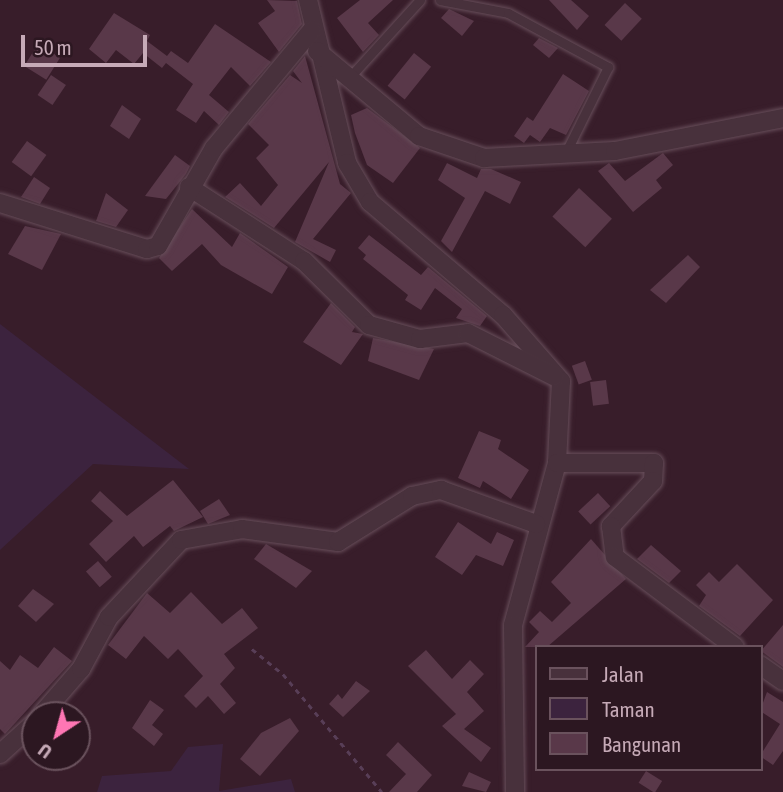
<!DOCTYPE html>
<style>
body{margin:0}
#map{position:relative;width:783px;height:792px;overflow:hidden;background:#381d2a;font-family:"Asap Condensed",sans-serif}
div>[style]{position:absolute}
[style*='--x']{left:calc(var(--x)*1px);top:calc(var(--y)*1px);width:calc(var(--w)*1px);rotate:calc(var(--a)*1deg)}
.green>*{inset:0;background:#3c233e}
.building>*{inset:0;background:#593849;transform-origin:0 0}
.path>*{height:2.5px;margin-top:-1.25px;transform-origin:0;background:repeating-linear-gradient(90deg,#583e57 0 5px,transparent 0 10px)}
.roads{filter:drop-shadow(0 0 2px #674e5a) drop-shadow(0 0 2px #674e5a)}
.service>*{height:9px;margin:-4.5px;padding:0 4.5px;transform-origin:4.5px;border-radius:4.5px;background:#48313c}
.minor>*{height:18px;margin:-9px;padding:0 9px;transform-origin:9px;border-radius:9px;background:#48313c}
span{translate:-50% -50%;white-space:nowrap;text-align:center;line-height:1.15;-webkit-text-stroke:7px #2c1721;paint-order:stroke}
.legend{position:absolute;left:535px;top:645px;width:228px;height:126px;box-sizing:border-box;background:#2c1721;border:2px solid #6a525d;margin:0;padding:9px 12px;list-style:none;font-size:21px;color:#c6aab7}
.legend li{display:flex;align-items:center;gap:14px;height:35px}
.legend b{width:35px;border:2px solid #6a525d}
.north{position:absolute;left:21px;top:701px;width:70px;height:70px;box-sizing:border-box;background:#2c1721;border:2px solid #6a525d;border-radius:50%;rotate:216deg;font-size:19px;font-weight:700;line-height:28px;text-align:center;color:#c6aab7}
.north::after{content:'';display:block;margin:auto;width:24px;height:32px;background:#ff76b4;clip-path:polygon(50% 0,100% 100%,50% 72%,0 100%)}
.scale{position:absolute;left:21px;top:35px;width:126px;height:32px;box-sizing:border-box;border:4px solid #c6aab7;border-top:0;padding-left:9px;font-size:21px;line-height:24px;white-space:nowrap;color:#c6aab7;-webkit-text-stroke:5px #2c1721;paint-order:stroke}
</style>
<div id="map">
<div class="green">
<div style="clip-path:polygon(0 324px,189px 469px,93px 464px,0 550px)"></div>
<div style="clip-path:polygon(223px 744px,219px 791px,291px 779px,295px 792px,97px 792px,102px 776px,171px 771px,188px 747px)"></div>
</div>
<div class="building">
<div style="clip-path:polygon(267px 0,297px 1px,302px 24px,279px 52px,258px 23px,275px 11px)"></div>
<div style="clip-path:polygon(360px 0,393px 0,368px 23px,379px 35px,363px 52px,337px 18px)"></div>
<div style="clip-path:polygon(549px 0,571px 0,589px 16px,577px 30px)"></div>
<div style="left:625px;top:3px;width:23px;height:30px;rotate:43deg"></div>
<div style="clip-path:polygon(449px 9px,474px 21px,462px 36px,441px 18px)"></div>
<div style="clip-path:polygon(114px 13px,150px 35px,147px 41px,167px 56px,171px 51px,188px 63px,215px 24px,271px 62px,250px 86px,231px 67px,209px 95px,229px 112px,219px 125px,204px 111px,196px 123px,176px 110px,193px 84px,166px 63px,162px 68px,143px 53px,134px 64px,116px 50px,106px 63px,89px 49px)"></div>
<div style="clip-path:polygon(539px 38px,558px 48px,549px 58px,533px 45px)"></div>
<div style="left:38px;top:44px;width:26px;height:26px;rotate:32deg"></div>
<div style="left:414px;top:53px;width:22px;height:42px;rotate:39deg"></div>
<div style="clip-path:polygon(305px 56px,340px 184px,351px 193px,313px 239px,336px 250px,330px 262px,295px 242px,329px 162px,274px 228px,225px 197px,240px 183px,261px 206px,278px 185px,256px 158px,269px 145px,248px 124px,290px 75px,302px 83px,293px 71px)"></div>
<div style="clip-path:polygon(563px 74px,589px 91px,566px 135px,550px 128px,540px 142px,530px 135px,524px 143px,514px 136px,527px 117px,533px 121px)"></div>
<div style="left:51px;top:75px;width:18px;height:24px;rotate:34deg"></div>
<div style="clip-path:polygon(122px 105px,141px 119px,129px 139px,110px 126px)"></div>
<div style="clip-path:polygon(367px 108px,420px 148px,393px 183px,367px 165px,355px 133px,351px 115px)"></div>
<div style="left:27px;top:141px;width:24px;height:26px;rotate:36deg"></div>
<div style="clip-path:polygon(663px 153px,673px 165px,656px 180px,662px 188px,633px 212px,598px 171px,609px 163px,625px 181px)"></div>
<div style="clip-path:polygon(175px 155px,190px 166px,186px 174px,166px 199px,145px 196px)"></div>
<div style="clip-path:polygon(447px 163px,477px 178px,481px 169px,491px 169px,521px 182px,510px 204px,485px 191px,452px 252px,441px 241px,465px 198px,438px 180px)"></div>
<div style="clip-path:polygon(34px 177px,50px 188px,40px 204px,21px 197px)"></div>
<div style="left:579px;top:188px;width:45px;height:39px;rotate:43deg"></div>
<div style="clip-path:polygon(106px 193px,128px 210px,116px 227px,96px 221px)"></div>
<div style="clip-path:polygon(192px 209px,232px 247px,240px 233px,288px 267px,272px 294px,221px 265px,202px 244px,172px 271px,159px 258px)"></div>
<div style="clip-path:polygon(25px 226px,61px 234px,42px 270px,8px 254px)"></div>
<div style="clip-path:polygon(369px 235px,421px 275px,428px 267px,487px 316px,480px 326px,456px 318px,462px 309px,435px 288px,421px 310px,405px 300px,408px 295px,363px 259px,366px 255px,358px 248px)"></div>
<div style="clip-path:polygon(688px 255px,700px 267px,666px 303px,650px 290px)"></div>
<div style="clip-path:polygon(331px 303px,355px 327px,352px 332px,363px 334px,341px 365px,303px 342px)"></div>
<div style="clip-path:polygon(373px 338px,434px 349px,419px 380px,368px 361px)"></div>
<div style="left:585px;top:361px;width:20px;height:14px;rotate:70deg"></div>
<div style="left:606px;top:380px;width:24px;height:16px;rotate:83deg"></div>
<div style="clip-path:polygon(479px 431px,501px 440px,498px 449px,529px 470px,511px 499px,483px 481px,480px 488px,458px 478px)"></div>
<div style="clip-path:polygon(173px 480px,203px 517px,174px 531px,170px 526px,143px 547px,134px 536px,106px 562px,89px 544px,113px 521px,91px 501px,100px 491px,127px 516px)"></div>
<div style="left:598px;top:493px;width:18px;height:27px;rotate:47deg"></div>
<div style="clip-path:polygon(219px 499px,230px 515px,208px 524px,200px 511px)"></div>
<div style="clip-path:polygon(458px 522px,491px 544px,497px 532px,514px 540px,503px 566px,476px 555px,462px 575px,435px 557px)"></div>
<div style="clip-path:polygon(591px 539px,626px 579px,547px 647px,525px 647px,539px 632px,529px 622px,540px 611px,552px 622px,571px 603px,551px 582px)"></div>
<div style="clip-path:polygon(266px 544px,312px 571px,296px 588px,254px 559px)"></div>
<div style="clip-path:polygon(651px 545px,681px 571px,669px 583px,637px 559px)"></div>
<div style="left:98px;top:561px;width:21px;height:16px;rotate:49deg"></div>
<div style="clip-path:polygon(737px 564px,773px 600px,740px 636px,699px 606px,706px 595px,696px 585px,709px 572px,719px 582px)"></div>
<div style="clip-path:polygon(33px 589px,54px 604px,36px 622px,18px 606px)"></div>
<div style="clip-path:polygon(191px 592px,222px 624px,242px 608px,258px 628px,224px 654px,235px 668px,220px 684px,236px 703px,224px 714px,208px 696px,196px 708px,184px 696px,203px 676px,178px 649px,168px 659px,144px 636px,126px 659px,108px 645px,147px 593px,170px 613px)"></div>
<div style="clip-path:polygon(783px 625px,783px 667px,761px 651px)"></div>
<div style="clip-path:polygon(54px 647px,72px 661px,5px 734px,0 729px,0 661px,10px 670px,20px 655px,38px 668px)"></div>
<div style="clip-path:polygon(426px 650px,452px 679px,470px 660px,484px 674px,467px 692px,484px 711px,464px 729px,491px 748px,481px 762px,442px 726px,456px 714px,408px 666px)"></div>
<div style="clip-path:polygon(356px 681px,370px 691px,343px 717px,329px 704px,338px 694px,342px 699px)"></div>
<div style="clip-path:polygon(767px 692px,783px 702px,783px 751px,773px 765px,760px 756px,780px 724px,760px 711px)"></div>
<div style="clip-path:polygon(150px 700px,164px 710px,152px 725px,163px 734px,154px 746px,132px 728px)"></div>
<div style="clip-path:polygon(290px 718px,299px 731px,260px 776px,240px 759px,261px 733px)"></div>
<div style="clip-path:polygon(398px 742px,432px 775px,417px 792px,389px 792px,406px 774px,386px 755px)"></div>
<div style="left:646px;top:771px;width:19px;height:14px;rotate:32deg"></div>
<div style="clip-path:polygon(469px 772px,491px 782px,486px 792px,462px 786px)"></div>
</div>
<div class="path">
<div style="--x:252;--y:649;--w:40;--a:39"></div>
<div style="--x:283;--y:674;--w:154;--a:50"></div>
</div>
<div class="roads">
<div class="service">
<div style="--x:440;--y:0;--w:69;--a:10.8"></div>
<div style="--x:508;--y:13;--w:114;--a:28.4"></div>
<div style="--x:608;--y:67;--w:99;--a:116.3"></div>
<div style="--x:348;--y:79;--w:107;--a:-47.7"></div>
</div>
<div class="minor">
<div style="--x:308;--y:0;--w:168;--a:76.5"></div>
<div style="--x:347;--y:163;--w:45;--a:59.5"></div>
<div style="--x:370;--y:202;--w:175;--a:40.4"></div>
<div style="--x:503;--y:315;--w:88;--a:48.7"></div>
<div style="--x:561;--y:381;--w:82;--a:92.8"></div>
<div style="--x:557;--y:463;--w:168;--a:105.2"></div>
<div style="--x:513;--y:625;--w:167;--a:89.3"></div>
<div style="--x:317;--y:51;--w:133;--a:39.8"></div>
<div style="--x:419;--y:136;--w:69;--a:18.7"></div>
<div style="--x:484;--y:158;--w:131;--a:-3.1"></div>
<div style="--x:615;--y:151;--w:171;--a:-11.1"></div>
<div style="--x:189;--y:187;--w:137;--a:32.8"></div>
<div style="--x:304;--y:261;--w:91;--a:44.6"></div>
<div style="--x:369;--y:325;--w:53;--a:15.4"></div>
<div style="--x:420;--y:339;--w:48;--a:-7.1"></div>
<div style="--x:468;--y:333;--w:97;--a:26.8"></div>
<div style="--x:0;--y:203;--w:154;--a:17.4"></div>
<div style="--x:147;--y:249;--w:11;--a:-15"></div>
<div style="--x:158;--y:246;--w:113;--a:-60.3"></div>
<div style="--x:214;--y:148;--w:153;--a:-50.3"></div>
<div style="--x:557;--y:463;--w:97;--a:0"></div>
<div style="--x:654;--y:463;--w:18;--a:93"></div>
<div style="--x:653;--y:481;--w:62;--a:133"></div>
<div style="--x:611;--y:526;--w:31;--a:83"></div>
<div style="--x:615;--y:557;--w:150;--a:36.9"></div>
<div style="--x:760;--y:665;--w:28;--a:35"></div>
<div style="--x:41;--y:715;--w:61;--a:-49"></div>
<div style="--x:81;--y:669;--w:59;--a:-61.7"></div>
<div style="--x:109;--y:617;--w:105;--a:-46.9"></div>
<div style="--x:181;--y:540;--w:62;--a:-10.2"></div>
<div style="--x:242;--y:529;--w:97;--a:7.7"></div>
<div style="--x:338;--y:542;--w:87;--a:-31.9"></div>
<div style="--x:412;--y:496;--w:30;--a:-12"></div>
<div style="--x:441;--y:490;--w:101;--a:19.7"></div>
<div style="--x:0;--y:754;--w:47;--a:-42.4"></div>
</div>
</div>
<ul class="legend">
<li><b style="height:9px;background:#48313c"></b>Jalan</li>
<li><b style="height:19px;background:#3c233e"></b>Taman</li>
<li><b style="height:19px;background:#593849"></b>Bangunan</li>
</ul>
<div class="north">U</div>
<div class="scale">50 m</div>
</div>
